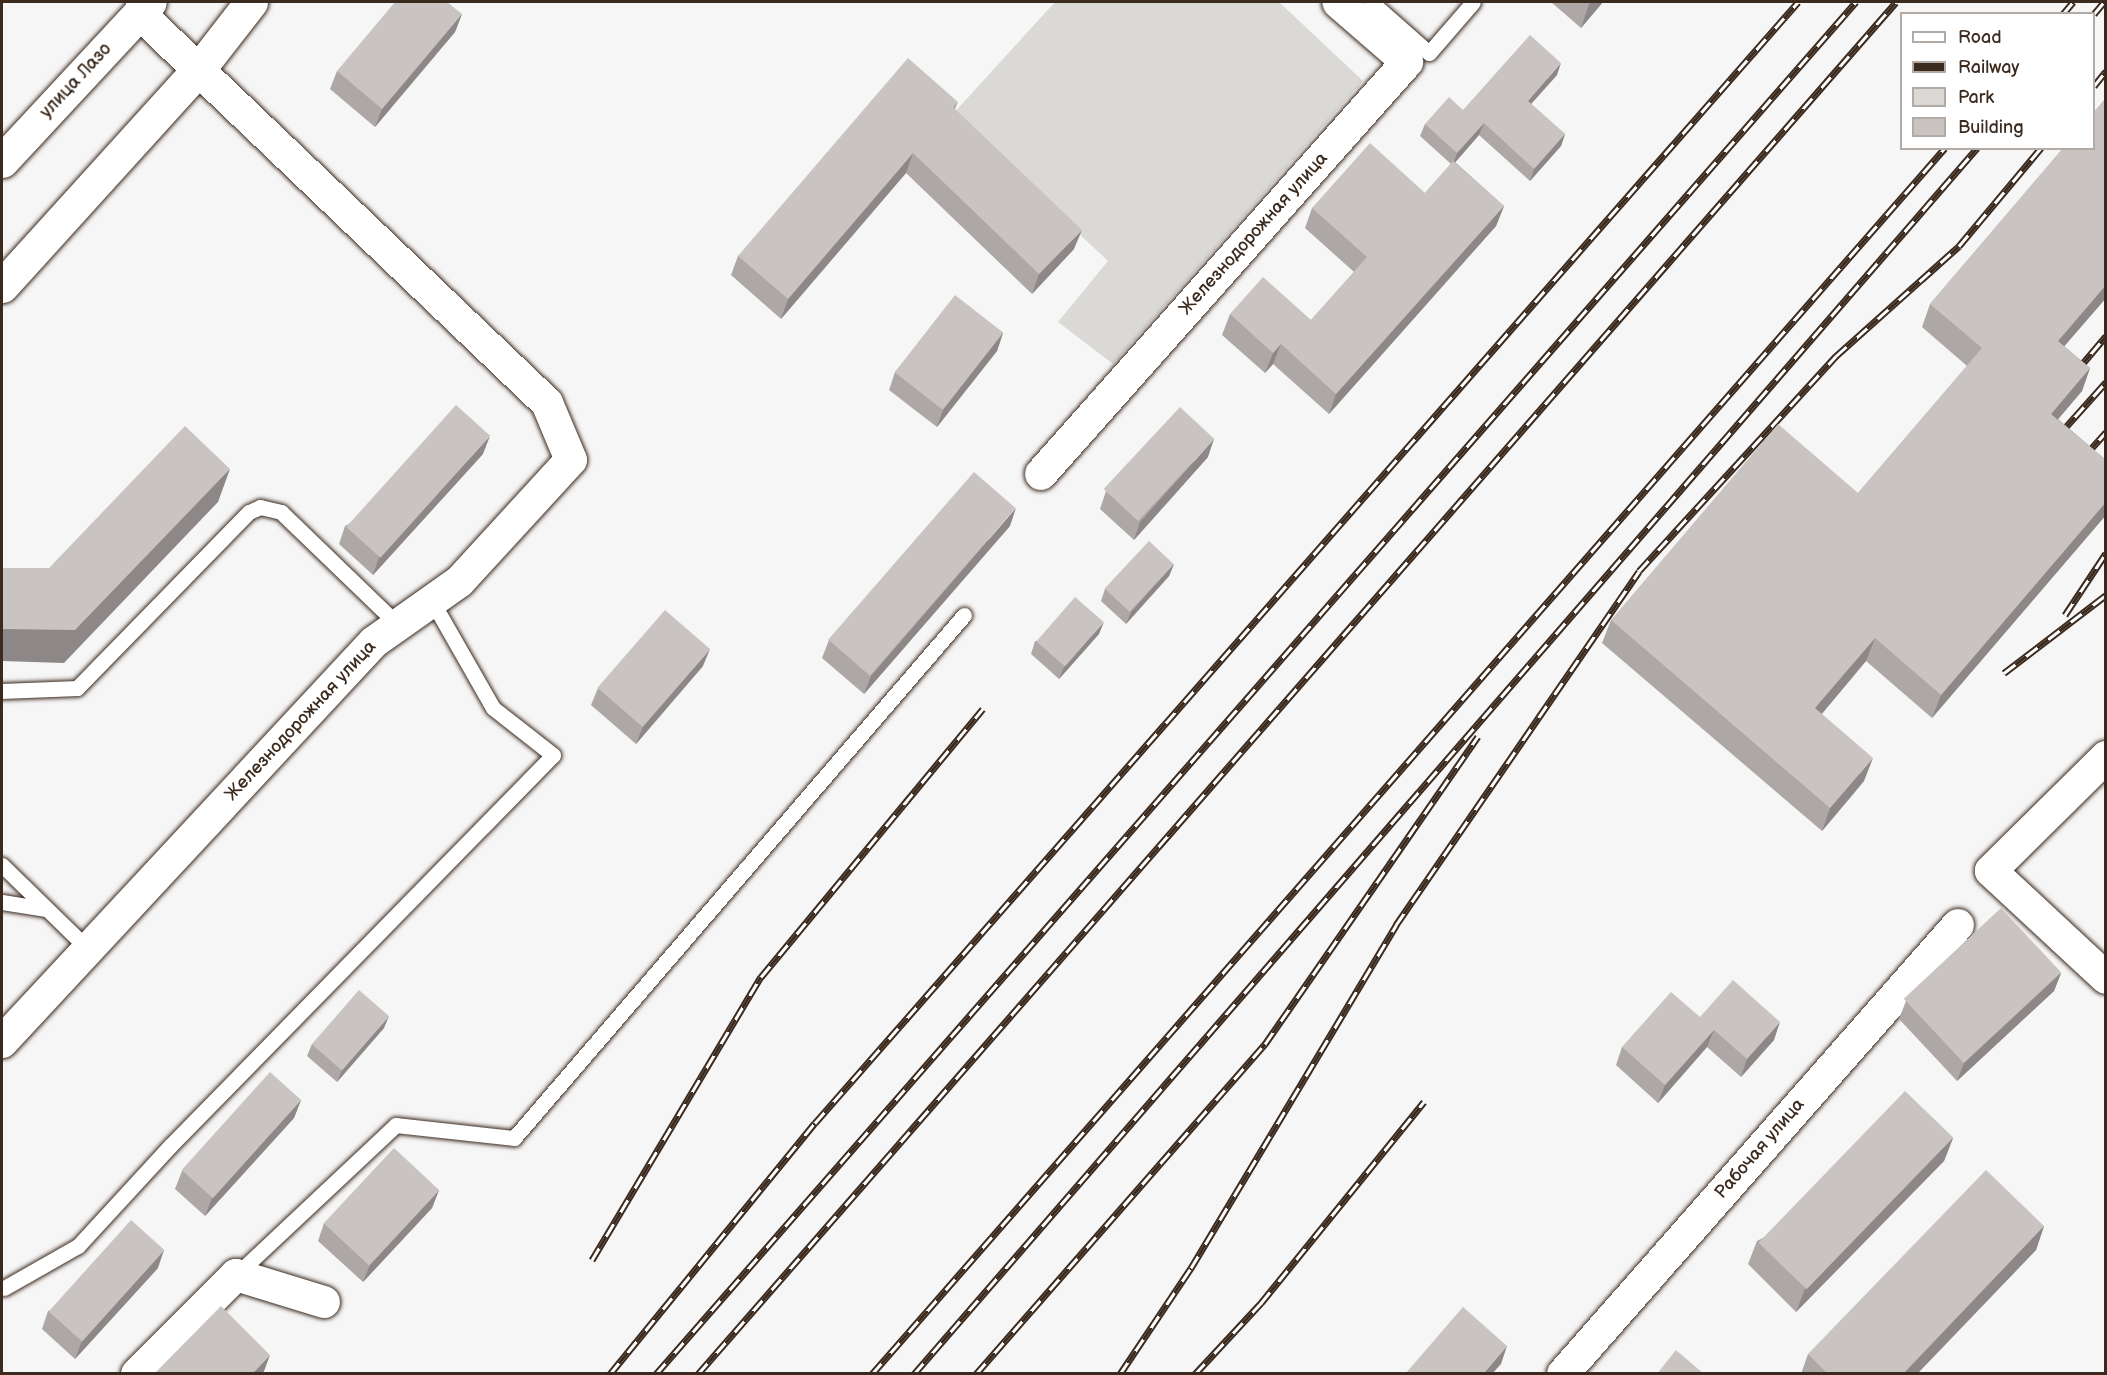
<!DOCTYPE html>
<meta charset="utf-8">
<style>
body{margin:0}
#map{position:relative;width:2107px;height:1375px;overflow:hidden;background:#f7f6f6;font-family:"Balsamiq Sans",sans-serif}
div>[style]{position:absolute}
[style*='--x']{left:calc(var(--x)*1px);top:calc(var(--y)*1px);width:calc(var(--w)*1px);rotate:calc(var(--a)*1deg)}
.green>*{inset:0;background:#dbd9d6}
.roads{filter:drop-shadow(0 0 2px #3b2a1e) drop-shadow(0 0 2px #3b2a1e)}
.service>*{height:15px;margin:-7.5px;padding:0 7.5px;transform-origin:7.5px;border-radius:7.5px;background:#fff}
.minor>*{height:32px;margin:-16px;padding:0 16px;transform-origin:16px;border-radius:16px;background:#fff}
.tertiary>*{height:33px;margin:-16.5px;padding:0 16.5px;transform-origin:16.5px;border-radius:16.5px;background:#fff}
.rail>*{height:7px;margin-top:-3.5px;transform-origin:0;background:repeating-linear-gradient(90deg,#fff 0 14px,#3b2a1e 0 28px);box-sizing:border-box;border-block:2px solid #3b2a1e}
.wall>*{inset:0;background:#ada8a6}
.shaded-wall>*{inset:0;background:#8d8887}
.building>*{inset:0;background:#c9c3c1;transform-origin:0 0}
span{translate:-50% -50%;white-space:nowrap;text-align:center;line-height:1.15;-webkit-text-stroke:6px #fff;paint-order:stroke}
.street-label{font-size:18px;color:#3b2a1e}
.frame{position:absolute;inset:0;border:3px solid #3b2a1e;pointer-events:none}
.legend{position:absolute;left:1900px;top:12px;width:195px;height:138px;box-sizing:border-box;background:#fff;border:2px solid #b1aaa5;margin:0;padding:8px 10px;list-style:none;font-size:18px;color:#3b2a1e}
.legend li{display:flex;align-items:center;gap:12px;height:30px}
.legend b{width:30px;border:2px solid #b1aaa5}
</style>
<div id="map">
<div class="green">
<div style="clip-path:polygon(1055px 2px,1279px 2px,1363px 81px,1113px 364px,1058px 322px,1108px 261px,952px 115px)"></div>
</div>
<div class="roads">
<div class="service">
<div style="--x:1371;--y:2;--w:77;--a:41.3"></div>
<div style="--x:1429;--y:53;--w:67;--a:-49.2"></div>
<div style="--x:2;--y:691;--w:75;--a:-2.3"></div>
<div style="--x:77;--y:688;--w:246;--a:-45.7"></div>
<div style="--x:249;--y:512;--w:12;--a:-24"></div>
<div style="--x:260;--y:507;--w:22;--a:13"></div>
<div style="--x:281;--y:512;--w:163;--a:44"></div>
<div style="--x:2;--y:865;--w:120;--a:44.3"></div>
<div style="--x:2;--y:902;--w:45;--a:9"></div>
<div style="--x:236;--y:1275;--w:219;--a:-43.2"></div>
<div style="--x:396;--y:1125;--w:119;--a:6.3"></div>
<div style="--x:514;--y:1138;--w:690;--a:-49.29"></div>
<div style="--x:4;--y:1288;--w:85;--a:-29.6"></div>
<div style="--x:78;--y:1246;--w:136;--a:-47.4"></div>
<div style="--x:170;--y:1146;--w:547;--a:-45.59"></div>
<div style="--x:553;--y:755;--w:76;--a:-141.9"></div>
<div style="--x:493;--y:708;--w:123;--a:-119.7"></div>
</div>
<div class="minor">
<div style="--x:1041;--y:474;--w:551;--a:-48.38"></div>
<div style="--x:1407;--y:62;--w:91;--a:-139"></div>
<div style="--x:2106;--y:757;--w:162;--a:135.3"></div>
<div style="--x:1991;--y:871;--w:157;--a:42.9"></div>
<div style="--x:2;--y:1042;--w:546;--a:-47.08"></div>
<div style="--x:374;--y:642;--w:105;--a:-35.3"></div>
<div style="--x:460;--y:581;--w:164;--a:-47.5"></div>
<div style="--x:571;--y:460;--w:62;--a:-112.8"></div>
<div style="--x:547;--y:403;--w:564;--a:-136.29"></div>
<div style="--x:137;--y:1374;--w:140;--a:-45"></div>
<div style="--x:236;--y:1275;--w:92;--a:17.1"></div>
<div style="--x:1563;--y:1374;--w:598;--a:-48.66"></div>
</div>
<div class="tertiary">
<div style="--x:2;--y:161;--w:217;--a:-47.1"></div>
<div style="--x:2;--y:286;--w:293;--a:-47.8"></div>
<div style="--x:199;--y:69;--w:85;--a:-52.2"></div>
</div>
</div>
<div class="rail">
<div style="--x:2063;--y:14;--w:16;--a:-50"></div>
<div style="--x:2094;--y:14;--w:16;--a:-50"></div>
<div style="--x:2094;--y:86;--w:19;--a:-51"></div>
<div style="--x:2073;--y:375;--w:51;--a:-49.8"></div>
<div style="--x:2056;--y:438;--w:75;--a:-48.2"></div>
<div style="--x:2080;--y:461;--w:39;--a:-48"></div>
<div style="--x:2065;--y:615;--w:74;--a:-56.5"></div>
<div style="--x:2004;--y:673;--w:128;--a:-37.4"></div>
<div style="--x:592;--y:1260;--w:330;--a:-59.2"></div>
<div style="--x:761;--y:977;--w:348;--a:-50.4"></div>
<div style="--x:610;--y:1374;--w:324;--a:-50.8"></div>
<div style="--x:815;--y:1123;--w:1491;--a:-48.75"></div>
<div style="--x:656;--y:1374;--w:1823;--a:-48.83"></div>
<div style="--x:698;--y:1374;--w:1821;--a:-48.87"></div>
<div style="--x:872;--y:1374;--w:1629;--a:-48.81"></div>
<div style="--x:914;--y:1374;--w:1623;--a:-49.07"></div>
<div style="--x:976;--y:1374;--w:439;--a:-48.8"></div>
<div style="--x:1265;--y:1044;--w:374;--a:-55.3"></div>
<div style="--x:1120;--y:1374;--w:128;--a:-56.2"></div>
<div style="--x:1191;--y:1268;--w:400;--a:-59.1"></div>
<div style="--x:1396;--y:925;--w:429;--a:-55.5"></div>
<div style="--x:1639;--y:571;--w:292;--a:-47.5"></div>
<div style="--x:1836;--y:356;--w:165;--a:-41.8"></div>
<div style="--x:1959;--y:246;--w:128;--a:-50.1"></div>
<div style="--x:1195;--y:1374;--w:97;--a:-47.1"></div>
<div style="--x:1261;--y:1303;--w:259;--a:-51"></div>
</div>
<div class="wall">
<div style="clip-path:polygon(1551px 2px,1603px 2px,1581px 28px)"></div>
<div style="clip-path:polygon(462px 14px,455px 32px,375px 127px,330px 89px,337px 71px)"></div>
<div style="clip-path:polygon(1557px 75px,1531px 104px,1565px 134px,1561px 146px,1530px 181px,1479px 135px,1455px 162px,1504px 206px,1496px 226px,1329px 414px,1273px 364px,1265px 373px,1222px 335px,1230px 314px,1311px 320px,1354px 272px,1305px 228px,1312px 208px,1425px 193px,1451px 164px,1420px 136px,1425px 124px)"></div>
<div style="clip-path:polygon(2106px 98px,2106px 298px,2064px 346px,2090px 368px,2082px 391px,2058px 419px,2106px 460px,2106px 515px,1932px 718px,1866px 661px,1822px 714px,1864px 781px,1822px 831px,1602px 643px,1611px 620px,1858px 493px,1967px 366px,1922px 327px,1930px 304px)"></div>
<div style="clip-path:polygon(958px 102px,955px 109px,1074px 249px,1032px 294px,906px 173px,781px 319px,731px 275px,738px 256px)"></div>
<div style="clip-path:polygon(1003px 333px,997px 351px,937px 427px,889px 390px,895px 372px)"></div>
<div style="clip-path:polygon(483px 454px,373px 575px,339px 544px,345px 526px)"></div>
<div style="clip-path:polygon(1208px 457px,1134px 540px,1100px 509px,1106px 491px)"></div>
<div style="clip-path:polygon(1010px 526px,864px 694px,822px 658px,829px 640px)"></div>
<div style="clip-path:polygon(1174px 564px,1169px 576px,1126px 624px,1101px 601px,1105px 589px)"></div>
<div style="clip-path:polygon(1099px 634px,1059px 679px,1031px 654px,1035px 641px)"></div>
<div style="clip-path:polygon(703px 666px,636px 744px,591px 705px,598px 688px)"></div>
<div style="clip-path:polygon(2061px 973px,2054px 991px,1957px 1081px,1899px 1019px,1906px 1001px)"></div>
<div style="clip-path:polygon(1700px 1017px,1774px 1040px,1741px 1077px,1707px 1047px,1658px 1103px,1616px 1065px,1622px 1047px)"></div>
<div style="clip-path:polygon(384px 1028px,337px 1082px,307px 1056px,312px 1044px)"></div>
<div style="clip-path:polygon(301px 1100px,294px 1118px,205px 1216px,175px 1189px,182px 1171px)"></div>
<div style="clip-path:polygon(1953px 1138px,1944px 1161px,1796px 1312px,1748px 1264px,1757px 1241px)"></div>
<div style="clip-path:polygon(439px 1190px,432px 1208px,363px 1282px,318px 1241px,324px 1223px)"></div>
<div style="clip-path:polygon(2044px 1226px,2036px 1250px,1917px 1374px,1801px 1374px,1808px 1354px)"></div>
<div style="clip-path:polygon(158px 1268px,75px 1359px,42px 1329px,48px 1311px)"></div>
</div>
<div class="shaded-wall">
<div style="clip-path:polygon(1592px 2px,1603px 2px,1581px 28px,1589px 4px)"></div>
<div style="clip-path:polygon(462px 14px,455px 32px,375px 127px,382px 109px)"></div>
<div style="clip-path:polygon(1561px 63px,1557px 75px,1523px 113px,1528px 101px)"></div>
<div style="clip-path:polygon(1484px 123px,1479px 135px,1453px 165px,1457px 153px)"></div>
<div style="clip-path:polygon(1565px 134px,1561px 146px,1530px 181px,1534px 169px)"></div>
<div style="clip-path:polygon(913px 153px,906px 173px,781px 319px,788px 299px)"></div>
<div style="clip-path:polygon(1504px 206px,1496px 226px,1329px 414px,1336px 394px)"></div>
<div style="clip-path:polygon(1082px 230px,1074px 249px,1032px 294px,1039px 274px)"></div>
<div style="clip-path:polygon(2106px 285px,2106px 298px,2049px 364px,2058px 341px)"></div>
<div style="clip-path:polygon(1003px 333px,997px 351px,937px 427px,943px 410px)"></div>
<div style="clip-path:polygon(1281px 344px,1273px 364px,1265px 373px,1273px 353px)"></div>
<div style="clip-path:polygon(2090px 368px,2082px 391px,2043px 437px,2051px 414px)"></div>
<div style="clip-path:polygon(490px 436px,483px 454px,373px 575px,379px 557px)"></div>
<div style="clip-path:polygon(1214px 439px,1208px 457px,1134px 540px,1140px 522px)"></div>
<div style="clip-path:polygon(230px 469px,218px 502px,64px 663px,2px 661px,2px 629px)"></div>
<div style="clip-path:polygon(2106px 502px,2106px 515px,1932px 718px,1941px 695px)"></div>
<div style="clip-path:polygon(1016px 508px,1010px 526px,864px 694px,871px 676px)"></div>
<div style="clip-path:polygon(1174px 564px,1169px 576px,1126px 624px,1131px 612px)"></div>
<div style="clip-path:polygon(1104px 622px,1099px 634px,1059px 679px,1064px 667px)"></div>
<div style="clip-path:polygon(1875px 638px,1866px 661px,1807px 731px,1815px 708px)"></div>
<div style="clip-path:polygon(710px 649px,703px 666px,636px 744px,643px 726px)"></div>
<div style="clip-path:polygon(1873px 758px,1864px 781px,1822px 831px,1830px 808px)"></div>
<div style="clip-path:polygon(2061px 973px,2054px 991px,1957px 1081px,1964px 1063px)"></div>
<div style="clip-path:polygon(389px 1016px,384px 1028px,337px 1082px,342px 1070px)"></div>
<div style="clip-path:polygon(1780px 1022px,1774px 1040px,1741px 1077px,1747px 1059px)"></div>
<div style="clip-path:polygon(1714px 1030px,1707px 1047px,1658px 1103px,1665px 1085px)"></div>
<div style="clip-path:polygon(301px 1100px,294px 1118px,205px 1216px,212px 1198px)"></div>
<div style="clip-path:polygon(1953px 1138px,1944px 1161px,1796px 1312px,1805px 1289px)"></div>
<div style="clip-path:polygon(439px 1190px,432px 1208px,363px 1282px,370px 1265px)"></div>
<div style="clip-path:polygon(2044px 1226px,2036px 1250px,1917px 1374px,1903px 1374px)"></div>
<div style="clip-path:polygon(164px 1250px,158px 1268px,75px 1359px,82px 1341px)"></div>
<div style="clip-path:polygon(1507px 1346px,1501px 1364px,1492px 1374px,1483px 1374px)"></div>
<div style="clip-path:polygon(270px 1355px,263px 1374px,252px 1374px)"></div>
</div>
<div class="building">
<div style="clip-path:polygon(395px 2px,447px 2px,462px 14px,382px 109px,337px 71px)"></div>
<div style="clip-path:polygon(1530px 35px,1561px 63px,1528px 101px,1565px 134px,1534px 169px,1484px 123px,1457px 153px,1425px 124px,1449px 97px,1463px 110px)"></div>
<div style="clip-path:polygon(908px 58px,958px 102px,953px 107px,1082px 230px,1039px 274px,913px 153px,788px 299px,738px 256px)"></div>
<div style="clip-path:polygon(2106px 98px,2106px 285px,2058px 341px,2090px 368px,2051px 414px,2106px 460px,2106px 502px,1941px 695px,1875px 638px,1815px 708px,1873px 758px,1830px 808px,1611px 620px,1778px 424px,1858px 493px,1982px 348px,1930px 304px,2063px 148px,2094px 148px,2094px 112px)"></div>
<div style="clip-path:polygon(1370px 143px,1425px 193px,1453px 161px,1504px 206px,1336px 394px,1281px 344px,1273px 353px,1230px 314px,1263px 277px,1311px 320px,1367px 257px,1312px 208px)"></div>
<div style="left:955px;top:295px;width:61px;height:98px;rotate:38deg"></div>
<div style="left:456px;top:405px;width:46px;height:164px;rotate:42deg"></div>
<div style="left:1180px;top:407px;width:47px;height:112px;rotate:43deg"></div>
<div style="clip-path:polygon(185px 426px,230px 469px,75px 630px,2px 629px,2px 568px,49px 568px)"></div>
<div style="left:974px;top:472px;width:55px;height:222px;rotate:41deg"></div>
<div style="left:1149px;top:541px;width:34px;height:65px;rotate:43deg"></div>
<div style="left:1075px;top:597px;width:38px;height:59px;rotate:41deg"></div>
<div style="left:665px;top:610px;width:60px;height:103px;rotate:41deg"></div>
<div style="left:2001px;top:908px;width:88px;height:133px;rotate:47deg"></div>
<div style="clip-path:polygon(1733px 980px,1780px 1022px,1747px 1059px,1714px 1030px,1665px 1085px,1622px 1047px,1671px 992px,1700px 1017px)"></div>
<div style="left:359px;top:990px;width:40px;height:72px;rotate:41deg"></div>
<div style="left:270px;top:1072px;width:42px;height:132px;rotate:42deg"></div>
<div style="left:1905px;top:1091px;width:67px;height:211px;rotate:44deg"></div>
<div style="left:394px;top:1148px;width:62px;height:103px;rotate:43deg"></div>
<div style="clip-path:polygon(1986px 1170px,2044px 1226px,1903px 1374px,1828px 1374px,1808px 1354px)"></div>
<div style="left:131px;top:1220px;width:45px;height:123px;rotate:42deg"></div>
<div style="clip-path:polygon(221px 1306px,270px 1355px,252px 1374px,154px 1374px)"></div>
<div style="clip-path:polygon(1463px 1307px,1507px 1346px,1483px 1374px,1405px 1374px)"></div>
<div style="clip-path:polygon(1676px 1350px,1704px 1374px,1657px 1374px)"></div>
</div>
<div class="street-label">
<span style="left:76px;top:81px;rotate:-47deg">улица Лазо</span>
<span style="left:1254px;top:234px;rotate:-48deg">Железнодорожная улица</span>
<span style="left:301px;top:721px;rotate:-47deg">Железнодорожная улица</span>
<span style="left:1760px;top:1149px;rotate:-49deg">Рабочая улица</span>
</div>
<div class="frame"></div>
<ul class="legend">
<li><b style="height:8px;background:#fff"></b>Road</li>
<li><b style="height:8px;background:#3b2a1e"></b>Railway</li>
<li><b style="height:16px;background:#dbd9d6"></b>Park</li>
<li><b style="height:16px;background:#c9c3c1"></b>Building</li>
</ul>
</div>
